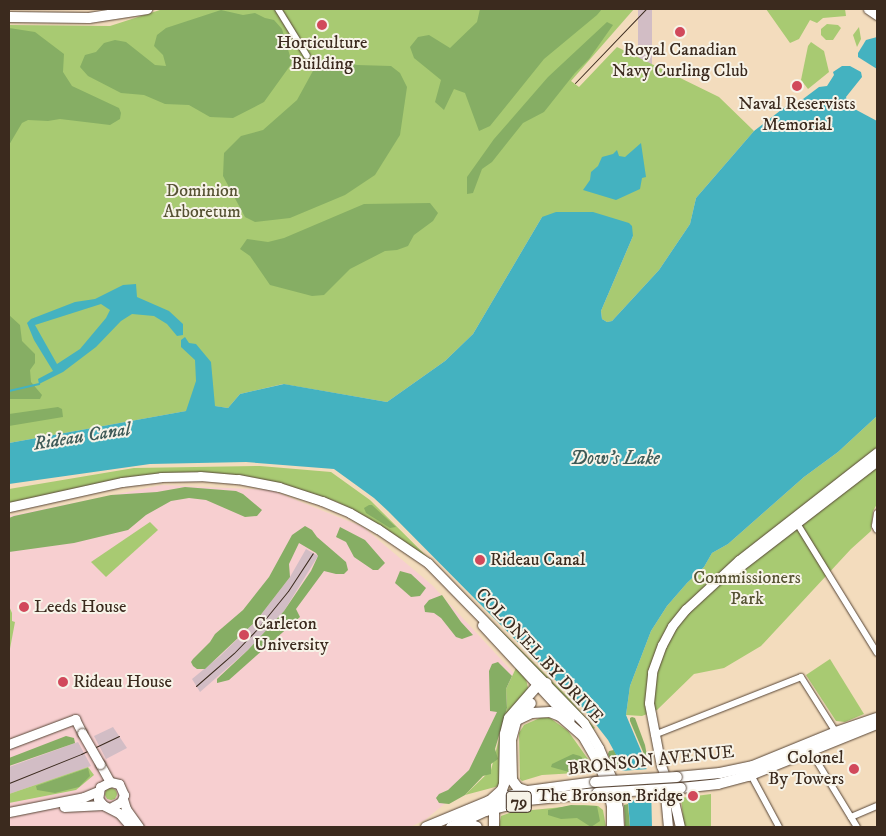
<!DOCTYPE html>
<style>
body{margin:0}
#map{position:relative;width:886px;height:836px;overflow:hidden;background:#f3dcbd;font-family:"IM FELL DW Pica",serif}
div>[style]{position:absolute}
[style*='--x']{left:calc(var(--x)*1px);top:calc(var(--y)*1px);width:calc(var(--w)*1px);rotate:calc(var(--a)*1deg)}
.built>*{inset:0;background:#f7cfd0}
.industrial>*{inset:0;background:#d2bdc5;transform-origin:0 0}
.green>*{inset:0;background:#a8ca72}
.round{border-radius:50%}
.forest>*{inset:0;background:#86ae64}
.water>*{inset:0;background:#44b2c0}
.pier>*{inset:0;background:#f3dcbd}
.stream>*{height:2px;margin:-1px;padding:0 1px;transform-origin:1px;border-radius:1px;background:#44b2c0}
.roads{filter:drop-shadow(0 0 1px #574536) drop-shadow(0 0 1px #574536)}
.street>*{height:6px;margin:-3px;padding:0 3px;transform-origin:3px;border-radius:3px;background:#fff}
.secondary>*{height:9px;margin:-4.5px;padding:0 4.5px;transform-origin:4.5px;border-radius:4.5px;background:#fff}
.primary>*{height:10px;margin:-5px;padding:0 5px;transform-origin:5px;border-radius:5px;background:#fff}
.tram>*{height:1px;margin:-0.5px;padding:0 0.5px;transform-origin:0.5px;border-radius:0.5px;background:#3b2a1e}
.bridges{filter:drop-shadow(0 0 1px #574536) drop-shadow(0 0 1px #574536)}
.secondary-bridge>*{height:9px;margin:-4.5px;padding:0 4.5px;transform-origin:4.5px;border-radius:4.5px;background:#fff}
.primary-bridge>*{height:10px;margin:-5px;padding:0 5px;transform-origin:5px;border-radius:5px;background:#fff}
.dots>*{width:14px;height:14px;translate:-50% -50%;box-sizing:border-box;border:2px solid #f7f3e8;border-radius:50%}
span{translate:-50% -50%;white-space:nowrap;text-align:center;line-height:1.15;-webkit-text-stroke:4px #f7f3e8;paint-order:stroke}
.shield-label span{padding:1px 4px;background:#f7f3e8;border:1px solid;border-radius:4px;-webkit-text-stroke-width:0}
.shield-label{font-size:16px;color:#3b2a1e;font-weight:700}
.poi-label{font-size:18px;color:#3b2a1e}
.left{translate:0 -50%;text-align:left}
.right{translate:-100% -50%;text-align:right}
.park-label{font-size:18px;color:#565233}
.street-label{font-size:18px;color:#3b2a1e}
.water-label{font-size:19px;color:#3e5a57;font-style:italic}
.frame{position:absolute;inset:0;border:10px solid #3b2a1e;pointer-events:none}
</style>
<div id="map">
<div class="built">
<div style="clip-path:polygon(162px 485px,271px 490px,363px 527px,432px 585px,524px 684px,460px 791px,425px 820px,410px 827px,9px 827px,9px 516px)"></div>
</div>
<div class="industrial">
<div style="left:638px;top:9px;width:14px;height:98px"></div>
<div style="clip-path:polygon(306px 549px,318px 556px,284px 611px,248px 650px,200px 692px,192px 679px,220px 656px,256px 621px,290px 577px)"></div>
<div style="clip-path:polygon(113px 727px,127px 748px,106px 759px,94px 736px)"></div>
<div style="clip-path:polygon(78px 742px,91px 766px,9px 794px,9px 767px)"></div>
</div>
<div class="green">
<div style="clip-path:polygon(163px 9px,634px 9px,571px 81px,579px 87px,617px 47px,719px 97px,754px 131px,696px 198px,690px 224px,659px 270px,612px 321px,607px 322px,602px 319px,601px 311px,633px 236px,542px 217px,473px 334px,445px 361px,387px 402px,283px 384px,240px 394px,228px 408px,214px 406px,9px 443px,9px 25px,110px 26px)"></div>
<div style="clip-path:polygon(766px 9px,845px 9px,846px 16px,823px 18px,817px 23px,810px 20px,799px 39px,790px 43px)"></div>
<div style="clip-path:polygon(827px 24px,838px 25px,841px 28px,833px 40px,826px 40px,821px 35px,821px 29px)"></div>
<div style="clip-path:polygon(859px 27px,861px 39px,857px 47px,853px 35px)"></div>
<div style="clip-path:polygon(811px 42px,824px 51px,829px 72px,808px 89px,801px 80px,808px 46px)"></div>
<div style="clip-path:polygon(877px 416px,877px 504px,873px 511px,871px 531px,851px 549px,761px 646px,724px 668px,694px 674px,657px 710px,642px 716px,626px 715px,630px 686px,651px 631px,667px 606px,687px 583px,704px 567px,712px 553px,728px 544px,804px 477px,838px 452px)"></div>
<div style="clip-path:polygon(260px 466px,331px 472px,370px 500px,566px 695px,595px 728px,591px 730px,578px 711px,553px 685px,441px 572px,418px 552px,368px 518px,337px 502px,298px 489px,256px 478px,190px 472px,9px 503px,9px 489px,134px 468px)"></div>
<div style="clip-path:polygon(150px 522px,158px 530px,106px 577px,91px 562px)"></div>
<div style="clip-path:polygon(9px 606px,12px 613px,12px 621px,15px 622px,9px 654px)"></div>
<div style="clip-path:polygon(830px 659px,864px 714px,845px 722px,836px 721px,806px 675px)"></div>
<div style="clip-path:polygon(516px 668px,526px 679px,528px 688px,499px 786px,465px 795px,491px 770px,507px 708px,506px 689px)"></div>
<div style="clip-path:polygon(542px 717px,550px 718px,568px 731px,588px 759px,593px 772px,542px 775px,522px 781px,520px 779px,519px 733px,524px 725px)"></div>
<div style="clip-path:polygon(88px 767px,94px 775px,76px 790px,9px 803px,9px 794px)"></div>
<div class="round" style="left:105px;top:788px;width:12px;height:12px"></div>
<div style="clip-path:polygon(711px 794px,711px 827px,684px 827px,681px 798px)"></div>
<div style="clip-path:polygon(583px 805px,598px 806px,603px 810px,606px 827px,499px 827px,501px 816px,512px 812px)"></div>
</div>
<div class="forest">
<div style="clip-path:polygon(480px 9px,602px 9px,597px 15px,544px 59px,490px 126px,479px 131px,465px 93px,454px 89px,444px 110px,435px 102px,441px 80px,414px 58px,410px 47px,418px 37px,429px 35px,450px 48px,477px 22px)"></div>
<div style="clip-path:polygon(221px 10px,243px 15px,255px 13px,265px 18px,274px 20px,282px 29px,292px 63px,264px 102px,233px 118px,210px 117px,189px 105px,165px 104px,144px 95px,121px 93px,88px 76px,80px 67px,85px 55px,96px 52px,104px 43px,115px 40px,126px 42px,155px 65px,166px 66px,163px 55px,154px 46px,157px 35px,166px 28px)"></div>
<div style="clip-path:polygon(607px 22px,613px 25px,589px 59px,575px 73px,544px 112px,523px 123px,492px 162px,482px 169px,473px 193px,467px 194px,467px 177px,494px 139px,548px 77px)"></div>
<div style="clip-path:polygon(9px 28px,35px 32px,64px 54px,63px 72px,72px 86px,119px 108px,121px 113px,120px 119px,110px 125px,60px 119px,48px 121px,28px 120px,22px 123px,9px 145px)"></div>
<div style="clip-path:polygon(334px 60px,357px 65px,391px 66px,400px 73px,407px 87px,400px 135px,375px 175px,345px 195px,290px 218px,255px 222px,245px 217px,223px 176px,224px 153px,241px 136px,263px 130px,297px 100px,314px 69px,322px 62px)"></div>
<div style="clip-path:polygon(430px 203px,438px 213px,433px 221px,414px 235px,408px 246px,397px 250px,385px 251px,350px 269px,324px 295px,312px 296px,270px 285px,250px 256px,240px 249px,247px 239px,268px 242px,284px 238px,364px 204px)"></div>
<div style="clip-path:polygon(9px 315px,20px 325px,22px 341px,35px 354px,35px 363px,30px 370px,31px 382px,42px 395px,40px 399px,9px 399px)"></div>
<div style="clip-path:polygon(58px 407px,62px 409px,63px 417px,9px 426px,9px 414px)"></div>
<div style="clip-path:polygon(185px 487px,236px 491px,243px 494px,262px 510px,257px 516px,245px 517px,206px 500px,189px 498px,171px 501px,146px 515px,128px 530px,74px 543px,9px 552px,9px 518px,14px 516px,111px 495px,157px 492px)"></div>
<div style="clip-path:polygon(369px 505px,372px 505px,396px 527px,390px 528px,366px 513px,364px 508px)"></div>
<div style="clip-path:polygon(305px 526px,312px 530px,317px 537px,346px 562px,348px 570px,344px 574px,336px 574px,324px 571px,296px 609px,300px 617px,229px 680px,217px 683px,217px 679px,248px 650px,284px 611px,311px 571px,318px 556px,316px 553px,299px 543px,289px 564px,290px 577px,256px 621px,205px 669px,197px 669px,193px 666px,191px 662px,193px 659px,210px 642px,215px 634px,243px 610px,269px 577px,292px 535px)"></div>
<div style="clip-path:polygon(340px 527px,365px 540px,385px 563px,378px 570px,373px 570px,354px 557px,346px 542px,336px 537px)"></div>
<div style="clip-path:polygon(400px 571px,411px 574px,426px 588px,420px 596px,411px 597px,395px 583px)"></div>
<div style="clip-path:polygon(442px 595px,461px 622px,473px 635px,462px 639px,456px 637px,441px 618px,434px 613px,425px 612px,424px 606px,429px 600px)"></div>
<div style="clip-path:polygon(498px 662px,512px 676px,506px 689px,507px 708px,495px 749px,498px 759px,491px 764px,491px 774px,483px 776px,465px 795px,449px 804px,439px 803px,436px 798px,439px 794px,448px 790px,469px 770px,497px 712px,490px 711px,489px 671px,492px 664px)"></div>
<div style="clip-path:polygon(632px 717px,635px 718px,645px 745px,649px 766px,630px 721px,630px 718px)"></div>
<div style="clip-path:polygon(66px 736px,74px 738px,75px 743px,9px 766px,9px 758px)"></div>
<div style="clip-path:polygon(614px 750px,619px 760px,622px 770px,614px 770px,608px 754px,609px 751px)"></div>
<div style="clip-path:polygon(573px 754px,580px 756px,589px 763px,591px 771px,569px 772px,551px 767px,552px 764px)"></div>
<div style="clip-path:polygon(88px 768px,90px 776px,79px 787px,55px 793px,37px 790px,36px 786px)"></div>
<div style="clip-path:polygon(628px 804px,630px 827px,625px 827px,624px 805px)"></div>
<div style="clip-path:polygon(571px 805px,597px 806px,600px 821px,591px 827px,577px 818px,561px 819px,548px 815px,548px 810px)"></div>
</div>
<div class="water">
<div style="clip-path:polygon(877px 37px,877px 69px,858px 57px,858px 53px,866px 40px)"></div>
<div style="clip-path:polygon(842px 66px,850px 66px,861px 72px,862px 77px,846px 97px,849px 106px,877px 121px,877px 416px,838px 452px,804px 477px,728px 544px,712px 553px,704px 567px,687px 583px,667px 606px,651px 631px,630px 686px,626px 715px,642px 753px,651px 785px,652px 827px,630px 827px,627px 786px,619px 760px,608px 740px,583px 708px,388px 511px,374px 498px,334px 469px,246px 462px,150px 464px,9px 484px,9px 443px,186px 411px,196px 381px,195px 360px,181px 347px,181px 340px,185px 337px,189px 343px,196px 344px,211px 362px,215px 406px,228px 408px,240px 394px,284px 384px,387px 402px,445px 361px,473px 334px,542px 217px,556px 212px,593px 212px,629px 223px,632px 226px,633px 236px,601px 311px,602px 319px,607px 322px,612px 321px,659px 270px,690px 224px,696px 198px,754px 131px,785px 107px,794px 101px,799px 102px,819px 87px,827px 86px,834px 75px,833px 72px)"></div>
<div style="clip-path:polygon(641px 143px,646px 177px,642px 178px,640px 189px,616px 200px,583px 190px,590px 180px,591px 172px,598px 166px,602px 157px,613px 154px,617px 150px,619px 156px,625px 157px)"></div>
<div style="clip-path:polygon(evenodd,136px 284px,137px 297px,169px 311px,183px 324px,183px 335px,177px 336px,167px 324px,154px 316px,132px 314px,121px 321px,96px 347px,63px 372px,39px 384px,38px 379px,53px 371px,34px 340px,27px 323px,31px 319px,75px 302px,95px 299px,123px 285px,136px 284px,101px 304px,110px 310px,106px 318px,80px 349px,57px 364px,35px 325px,101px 304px)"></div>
</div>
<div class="pier">
<div style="clip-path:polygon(649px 769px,654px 799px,626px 801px,620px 771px)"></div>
</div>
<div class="stream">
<div style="--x:9;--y:391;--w:31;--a:-13"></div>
</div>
<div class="roads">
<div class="street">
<div style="--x:278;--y:9;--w:55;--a:58.3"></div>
<div style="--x:877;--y:513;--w:13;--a:99"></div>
<div style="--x:875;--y:526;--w:4;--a:63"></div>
<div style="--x:795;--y:520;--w:156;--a:58.3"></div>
<div style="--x:654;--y:735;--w:158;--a:-21.5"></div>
<div style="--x:801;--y:677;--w:67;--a:57.7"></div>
<div style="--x:810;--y:750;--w:90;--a:58.6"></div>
<div style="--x:751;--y:775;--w:59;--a:61.7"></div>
<div style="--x:851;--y:817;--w:28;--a:-23"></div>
</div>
<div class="secondary">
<div style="--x:868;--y:9;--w:11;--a:34"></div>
<div style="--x:9;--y:507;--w:116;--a:-12.5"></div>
<div style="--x:122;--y:482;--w:39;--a:-7"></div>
<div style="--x:161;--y:477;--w:39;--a:-1"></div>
<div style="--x:200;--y:476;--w:38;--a:5"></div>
<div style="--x:238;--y:479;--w:42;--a:11"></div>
<div style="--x:279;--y:487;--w:45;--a:18"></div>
<div style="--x:322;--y:501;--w:30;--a:23"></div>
<div style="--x:350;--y:513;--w:32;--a:30"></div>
<div style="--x:378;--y:529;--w:60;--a:34.2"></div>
<div style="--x:428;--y:563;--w:223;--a:45.7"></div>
<div style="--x:584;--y:723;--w:29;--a:59"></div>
<div style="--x:599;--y:748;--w:36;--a:67"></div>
<div style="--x:613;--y:781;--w:27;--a:80"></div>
<div style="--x:618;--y:808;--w:19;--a:87"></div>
<div style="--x:729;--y:575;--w:187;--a:-37.6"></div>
<div style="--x:482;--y:625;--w:129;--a:47.2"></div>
<div style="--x:580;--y:732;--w:36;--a:60"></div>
<div style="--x:598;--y:763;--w:22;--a:69"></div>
<div style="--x:606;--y:784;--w:22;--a:77"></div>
<div style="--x:611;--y:805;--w:22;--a:90"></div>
<div style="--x:9;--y:744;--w:71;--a:-20.7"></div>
<div style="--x:75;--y:719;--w:16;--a:63"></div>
<div style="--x:100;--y:764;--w:21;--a:61"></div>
<div style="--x:664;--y:784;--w:43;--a:84.7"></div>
<div style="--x:123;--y:799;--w:10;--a:73"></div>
<div style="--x:126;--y:809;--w:22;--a:54"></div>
<div style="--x:64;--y:807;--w:39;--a:-3"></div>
<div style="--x:110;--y:808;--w:13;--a:-29"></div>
<div style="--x:121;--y:802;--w:8;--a:-67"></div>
<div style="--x:124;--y:795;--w:12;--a:-114"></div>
<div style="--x:119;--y:784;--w:9;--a:-167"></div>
<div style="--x:110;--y:782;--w:11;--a:153"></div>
<div style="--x:100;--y:787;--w:12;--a:99"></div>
<div style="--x:98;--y:799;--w:8;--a:50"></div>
<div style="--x:103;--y:805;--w:18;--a:27"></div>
<div style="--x:119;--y:813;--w:18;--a:49"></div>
<div style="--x:9;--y:812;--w:76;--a:-11.3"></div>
<div style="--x:84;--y:797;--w:15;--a:-23"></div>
<div style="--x:680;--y:827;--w:27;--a:-103"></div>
<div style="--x:674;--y:801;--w:37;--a:-110"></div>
<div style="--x:661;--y:766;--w:64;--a:-100.8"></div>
<div style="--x:649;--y:703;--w:31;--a:-84"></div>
<div style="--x:652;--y:672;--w:29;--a:-70"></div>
<div style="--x:662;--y:645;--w:21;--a:-62"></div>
<div style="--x:672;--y:626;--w:22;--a:-51"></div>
<div style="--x:686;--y:609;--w:72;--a:-42.8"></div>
<div style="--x:739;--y:560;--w:175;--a:-38"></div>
</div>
<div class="primary">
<div style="--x:9;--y:17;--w:80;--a:0.7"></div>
<div style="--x:89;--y:18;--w:59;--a:-8.8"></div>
<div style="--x:519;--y:719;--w:14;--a:-25"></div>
<div style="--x:532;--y:713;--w:18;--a:-3"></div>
<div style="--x:550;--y:712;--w:11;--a:22"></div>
<div style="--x:560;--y:716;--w:30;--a:41"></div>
<div style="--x:677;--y:777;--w:43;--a:-5.3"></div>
<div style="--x:720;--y:773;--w:34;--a:-12"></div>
<div style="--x:753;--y:766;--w:90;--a:-22.3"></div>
<div style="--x:836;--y:732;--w:43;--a:-18.9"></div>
<div style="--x:681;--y:788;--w:37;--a:-6"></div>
<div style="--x:718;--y:784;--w:31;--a:-15"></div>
<div style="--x:748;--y:776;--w:136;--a:-22"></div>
<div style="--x:527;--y:791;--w:9;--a:-162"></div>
<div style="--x:518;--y:788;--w:10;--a:-127"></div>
<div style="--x:512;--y:780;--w:40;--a:-91.4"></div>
<div style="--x:511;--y:740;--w:20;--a:-75"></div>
<div style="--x:516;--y:721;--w:23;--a:-50"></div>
<div style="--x:492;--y:799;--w:13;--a:-42"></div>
<div style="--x:502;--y:790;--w:6;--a:-72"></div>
<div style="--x:504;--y:784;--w:50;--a:-88.9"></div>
<div style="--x:505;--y:734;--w:16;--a:-76"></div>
<div style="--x:509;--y:718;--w:43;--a:-48.8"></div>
<div style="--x:537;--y:686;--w:10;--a:-17"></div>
<div style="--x:463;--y:821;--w:15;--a:23"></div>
<div style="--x:426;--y:827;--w:68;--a:-22.4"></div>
<div style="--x:489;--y:801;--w:40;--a:-14.4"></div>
<div style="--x:528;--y:791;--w:68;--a:-7.7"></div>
<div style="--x:451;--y:827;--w:38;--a:-25"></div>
<div style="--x:486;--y:811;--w:43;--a:-14.7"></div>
<div style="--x:528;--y:800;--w:69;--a:-5.8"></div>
<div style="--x:494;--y:827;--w:18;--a:-90"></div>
</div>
</div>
<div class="tram">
<div style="--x:575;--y:83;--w:103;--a:-46.2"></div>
<div style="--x:196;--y:686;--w:50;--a:-41"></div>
<div style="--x:234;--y:653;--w:33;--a:-46"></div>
<div style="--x:257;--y:629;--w:49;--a:-50.8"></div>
<div style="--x:288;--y:591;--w:45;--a:-56.7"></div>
<div style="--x:9;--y:783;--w:78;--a:-21.9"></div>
<div style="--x:81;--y:754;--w:42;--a:-25.3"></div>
</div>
<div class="bridges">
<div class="secondary-bridge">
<div style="--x:82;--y:733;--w:36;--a:60"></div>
</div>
<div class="primary-bridge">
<div style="--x:595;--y:782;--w:82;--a:-3.5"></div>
<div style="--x:597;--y:793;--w:84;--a:-3.4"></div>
</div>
</div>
<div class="dots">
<div style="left:322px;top:25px;background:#d1495b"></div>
<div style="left:680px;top:32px;background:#d1495b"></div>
<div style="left:797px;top:86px;background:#d1495b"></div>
<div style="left:480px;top:560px;background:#d1495b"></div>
<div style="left:24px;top:607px;background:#d1495b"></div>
<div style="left:244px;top:635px;background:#d1495b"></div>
<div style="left:63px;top:682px;background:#d1495b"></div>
<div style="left:854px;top:769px;background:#d1495b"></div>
<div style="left:693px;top:796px;background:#d1495b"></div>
</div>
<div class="shield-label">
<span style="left:519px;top:802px">79</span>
</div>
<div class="poi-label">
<span style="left:322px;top:54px">Horticulture<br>Building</span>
<span style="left:680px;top:61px">Royal Canadian<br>Navy Curling Club</span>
<span style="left:797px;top:115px">Naval Reservists<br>Memorial</span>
<span class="left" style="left:490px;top:560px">Rideau Canal</span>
<span class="left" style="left:34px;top:607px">Leeds House</span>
<span class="left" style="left:254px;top:635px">Carleton<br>University</span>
<span class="left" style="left:73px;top:682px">Rideau House</span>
<span class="right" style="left:844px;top:769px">Colonel<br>By Towers</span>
<span class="right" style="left:683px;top:796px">The Bronson Bridge</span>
</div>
<div class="park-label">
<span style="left:202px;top:202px">Dominion<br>Arboretum</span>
<span style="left:747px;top:589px">Commissioners<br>Park</span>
</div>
<div class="street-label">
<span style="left:539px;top:656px;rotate:47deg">COLONEL BY DRIVE</span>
<span style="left:651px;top:761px;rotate:-6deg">BRONSON AVENUE</span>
</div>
<div class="water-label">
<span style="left:82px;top:437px;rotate:-9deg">Rideau Canal</span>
<span style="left:615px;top:459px">Dow's Lake</span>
</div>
<div class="frame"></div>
</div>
